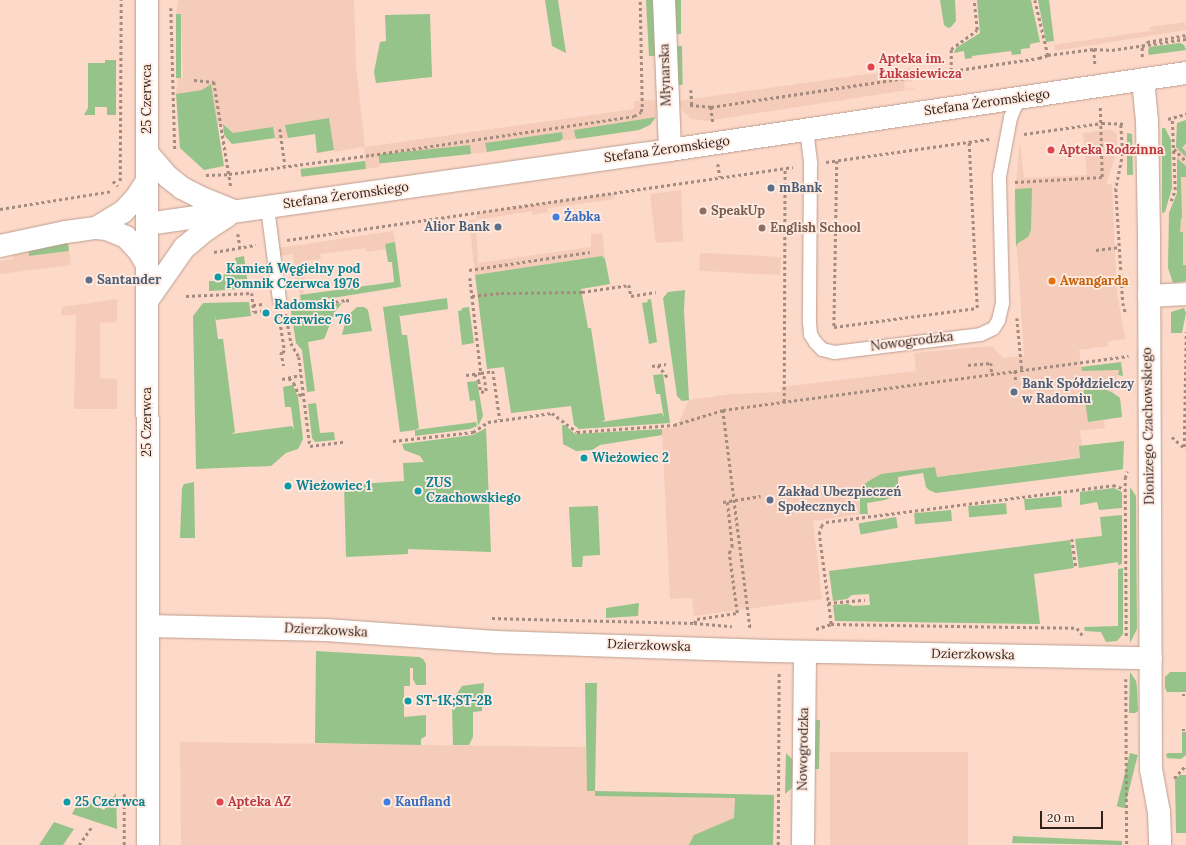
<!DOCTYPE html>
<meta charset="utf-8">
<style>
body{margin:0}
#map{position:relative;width:1186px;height:845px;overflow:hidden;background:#fcd9c9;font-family:Lora,serif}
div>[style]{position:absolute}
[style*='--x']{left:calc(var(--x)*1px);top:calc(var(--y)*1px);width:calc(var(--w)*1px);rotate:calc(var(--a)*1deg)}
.built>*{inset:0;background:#f5ccb9;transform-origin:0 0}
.green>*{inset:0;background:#96c389;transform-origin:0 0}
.path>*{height:2.5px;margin-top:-1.25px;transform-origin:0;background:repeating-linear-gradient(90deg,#a48b7f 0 3px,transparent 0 6px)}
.roads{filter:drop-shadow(0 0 1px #be9e8f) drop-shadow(0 0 1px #be9e8f)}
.lane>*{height:13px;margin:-6.5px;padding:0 6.5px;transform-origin:6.5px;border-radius:6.5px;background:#fff}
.street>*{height:22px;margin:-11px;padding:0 11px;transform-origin:11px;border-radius:11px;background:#fff}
.secondary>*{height:22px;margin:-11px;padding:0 11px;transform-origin:11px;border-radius:11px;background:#fff}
.dots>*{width:11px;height:11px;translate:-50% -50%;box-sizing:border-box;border:2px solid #ffeae0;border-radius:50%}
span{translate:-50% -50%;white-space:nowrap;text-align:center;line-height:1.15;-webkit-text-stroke:3.5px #ffeae0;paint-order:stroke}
.health-label{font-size:13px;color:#be3a42;font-weight:700}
.left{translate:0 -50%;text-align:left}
.street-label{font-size:13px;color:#2e211c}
.service-label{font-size:13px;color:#4e5e75;font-weight:700}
.right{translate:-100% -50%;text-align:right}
.education-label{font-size:13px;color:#785e54;font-weight:700}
.shop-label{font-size:13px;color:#366cbe;font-weight:700}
.culture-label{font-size:13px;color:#0d838f;font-weight:700}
.food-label{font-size:13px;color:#c56008;font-weight:700}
.scale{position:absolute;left:1040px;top:811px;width:63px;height:18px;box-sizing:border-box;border:2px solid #2e211c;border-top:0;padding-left:5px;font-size:12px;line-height:14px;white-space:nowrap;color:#2e211c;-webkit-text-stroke:3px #ffeae0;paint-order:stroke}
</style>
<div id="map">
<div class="built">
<div style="clip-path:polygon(178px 0,354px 0,356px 67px,365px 147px,634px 109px,634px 101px,657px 100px,656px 117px,574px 130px,577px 139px,560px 141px,563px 138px,562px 132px,485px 144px,487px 152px,471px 154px,469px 145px,379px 158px,380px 167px,366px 169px,364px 147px,334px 152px,329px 118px,286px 125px,288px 138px,275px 140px,273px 127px,233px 133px,224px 124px,217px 124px,211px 84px,203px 90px,176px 94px,178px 78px,183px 78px,181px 14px,176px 14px)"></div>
<div style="clip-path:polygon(1185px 22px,1186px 30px,1055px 51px,1054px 45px,1150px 31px,1150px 27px)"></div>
<div style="clip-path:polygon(911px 68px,913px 81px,904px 82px,905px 89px,914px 88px,914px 89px,706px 121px,691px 119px,683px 111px,678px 101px)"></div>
<div style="clip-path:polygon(1186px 120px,1186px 166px,1177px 158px,1176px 147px,1177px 123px)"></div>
<div style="clip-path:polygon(1110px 129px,1117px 134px,1117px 151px,1106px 184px,1112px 184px,1117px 293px,1125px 339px,1108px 341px,1108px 346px,1079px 350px,1082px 371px,1119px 370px,1113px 393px,1120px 398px,1122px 417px,1104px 420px,1105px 428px,1080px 431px,1082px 446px,1079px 447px,1080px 457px,936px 477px,935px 467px,885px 474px,860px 492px,860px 514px,813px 521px,822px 599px,694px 616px,692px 598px,670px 599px,662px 429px,677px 427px,689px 400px,732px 394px,781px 392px,781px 387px,916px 371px,914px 353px,992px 346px,1003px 358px,1024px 356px,1014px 203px,1020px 141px,1024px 178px,1087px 175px,1083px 133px)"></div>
<div style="clip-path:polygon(1181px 177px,1186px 177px,1186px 265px,1183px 265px,1183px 232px,1180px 232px,1181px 218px,1182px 218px)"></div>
<div style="clip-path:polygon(681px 190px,683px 241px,656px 243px,650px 194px)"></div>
<div style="clip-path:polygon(614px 193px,615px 199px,548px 208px,548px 212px,533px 215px,532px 211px,476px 220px,478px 263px,591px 247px,591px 234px,602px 233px,605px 259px,602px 256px,475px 275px,469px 220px,476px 219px,476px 213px)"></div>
<div style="clip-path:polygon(393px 231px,395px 242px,385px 244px,386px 249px,366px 252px,366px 248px,320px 254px,321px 259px,302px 261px,305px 281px,302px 281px,304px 295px,300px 295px,293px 254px,267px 258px,266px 250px)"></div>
<div style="clip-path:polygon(29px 249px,30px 256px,69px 251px,71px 265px,0 274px,0 261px,13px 259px,12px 251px)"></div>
<div style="left:781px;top:257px;width:18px;height:81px;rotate:93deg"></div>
<div style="clip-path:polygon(117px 299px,117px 322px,100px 323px,100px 378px,117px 379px,117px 409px,74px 409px,76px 315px,61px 315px,62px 307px)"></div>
<div style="clip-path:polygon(180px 742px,586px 747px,587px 791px,774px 795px,773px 845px,181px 845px)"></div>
<div style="left:830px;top:752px;width:138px;height:93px"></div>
</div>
<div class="green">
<div style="clip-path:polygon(545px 0,558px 0,566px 53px,552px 46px)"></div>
<div style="clip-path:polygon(646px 0,655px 0,656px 56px,649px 56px)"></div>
<div style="left:673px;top:0;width:8px;height:34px"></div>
<div style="clip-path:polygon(940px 0,955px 0,956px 21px,951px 27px,948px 28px,944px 25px)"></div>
<div style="clip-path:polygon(977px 0,1031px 0,1040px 42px,1030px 44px,1030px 48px,1021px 49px,1021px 54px,1012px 55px,1011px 51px,972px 56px,972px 58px,965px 59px,964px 51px,954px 53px,956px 48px,980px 33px)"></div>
<div style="clip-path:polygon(1038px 0,1049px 0,1054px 41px,1046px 42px)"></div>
<div style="left:176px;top:14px;width:5px;height:64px"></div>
<div style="clip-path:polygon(430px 14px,432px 77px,376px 83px,374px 72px,380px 42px,386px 41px,385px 15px)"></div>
<div style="clip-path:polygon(1180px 43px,1184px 45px,1186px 50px,1149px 55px,1148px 52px,1149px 47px)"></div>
<div style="left:682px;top:46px;width:39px;height:7px;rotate:89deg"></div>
<div style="clip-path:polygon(105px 60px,116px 60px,116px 115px,107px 115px,107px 107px,95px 107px,95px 115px,84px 115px,88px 108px,88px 63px,105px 63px)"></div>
<div style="clip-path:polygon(211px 84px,224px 166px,204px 170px,180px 148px,176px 94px,202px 90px)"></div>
<div style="clip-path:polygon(656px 117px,650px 125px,639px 130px,577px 139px,575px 136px,574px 130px)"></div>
<div style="clip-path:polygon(329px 118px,334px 150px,317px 153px,315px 134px,288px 138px,285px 125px)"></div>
<div style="clip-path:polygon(1186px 120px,1186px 143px,1182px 148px,1186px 152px,1186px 157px,1176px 147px,1177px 123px)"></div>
<div style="clip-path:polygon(223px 124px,233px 133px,273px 127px,275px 138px,232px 144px,224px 135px)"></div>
<div style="clip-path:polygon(1162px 128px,1165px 128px,1171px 140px,1172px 188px,1165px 212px,1162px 213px)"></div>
<div style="clip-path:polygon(562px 132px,563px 138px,560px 141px,487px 152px,485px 143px)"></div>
<div style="clip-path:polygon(1127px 133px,1132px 134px,1133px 175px,1127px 175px)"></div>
<div style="left:470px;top:145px;width:9px;height:92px;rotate:84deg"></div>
<div style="clip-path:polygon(1177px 158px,1186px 166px,1186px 177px,1181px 177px,1182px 218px,1181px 219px,1180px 232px,1183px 232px,1183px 265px,1186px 265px,1186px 281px,1173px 283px,1168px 268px,1169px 213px,1177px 193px)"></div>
<div style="left:365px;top:161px;width:8px;height:65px;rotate:83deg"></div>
<div style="clip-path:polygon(1032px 188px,1031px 230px,1028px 237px,1018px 243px,1016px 247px,1015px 189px)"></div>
<div style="clip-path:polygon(395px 242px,401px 287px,301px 303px,300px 295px,394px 282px,392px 262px,388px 262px,385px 244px)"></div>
<div style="clip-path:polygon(68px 243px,69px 251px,29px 256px,29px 249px)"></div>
<div style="clip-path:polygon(244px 256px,248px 285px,244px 289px,209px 291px,209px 281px,217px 281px,236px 264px,235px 258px)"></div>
<div style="clip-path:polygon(602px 256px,605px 259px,610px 284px,581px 289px,588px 328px,591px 328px,605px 420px,601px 422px,662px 413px,664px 418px,660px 394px,656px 394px,653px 375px,663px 374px,670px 423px,579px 429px,574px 425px,571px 406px,511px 413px,504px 367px,487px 369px,475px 275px)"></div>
<div style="clip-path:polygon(685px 290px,684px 311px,689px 400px,682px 401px,677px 396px,663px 298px,668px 292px)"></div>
<div style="clip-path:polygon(447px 298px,448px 309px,400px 316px,399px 312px,402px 335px,407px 335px,419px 428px,415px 430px,476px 422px,477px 426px,470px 429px,415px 436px,415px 430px,400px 432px,383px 307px)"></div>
<div style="clip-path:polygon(651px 299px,657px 342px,649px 344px,642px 303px,648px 302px,647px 300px)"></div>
<div style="clip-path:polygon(249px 302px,251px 316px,216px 320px,215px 316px,218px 339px,223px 339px,235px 432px,231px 434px,292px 426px,294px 430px,291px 407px,285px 407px,283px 387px,293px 385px,298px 397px,303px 439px,298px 449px,286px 453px,271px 466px,196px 469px,193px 316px,203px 303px)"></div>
<div style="clip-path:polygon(342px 303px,335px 312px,324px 339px,308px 342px,315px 391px,307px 392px,302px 350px,296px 343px,291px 311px)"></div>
<div style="clip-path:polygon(357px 307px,364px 307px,368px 310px,372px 331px,342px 335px,346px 319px,349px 314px)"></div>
<div style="clip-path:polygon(469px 307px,474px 343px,462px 345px,458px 311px,462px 310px,462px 308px)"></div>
<div style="clip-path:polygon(1184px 308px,1186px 313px,1182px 333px,1171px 333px,1171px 312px)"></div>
<div style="clip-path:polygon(1121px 362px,1123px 376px,1118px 375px,1119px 370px,1082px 371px,1081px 367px)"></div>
<div style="clip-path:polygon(477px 381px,483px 416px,478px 426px,475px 400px,470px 401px,467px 382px)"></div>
<div style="clip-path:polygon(1094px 384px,1113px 393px,1120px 398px,1122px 417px,1088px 422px,1083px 385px)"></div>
<div style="clip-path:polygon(316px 403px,320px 433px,334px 432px,335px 440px,315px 442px,312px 438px,308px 404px)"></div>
<div style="clip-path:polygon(562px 425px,565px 425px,575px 434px,662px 429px,662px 435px,600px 445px,592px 450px,576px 451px,563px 444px)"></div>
<div style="clip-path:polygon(486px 428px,491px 552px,408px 549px,408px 554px,346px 557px,344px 485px,404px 481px,403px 463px,424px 462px,420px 456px,404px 450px,402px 444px,473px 435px)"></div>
<div style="clip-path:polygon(1124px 441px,1123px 469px,1118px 470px,936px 493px,929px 490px,926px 487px,923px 473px,898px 477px,898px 492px,894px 496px,885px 500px,867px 503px,868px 514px,860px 514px,860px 492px,863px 486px,867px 482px,881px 474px,935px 467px,937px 477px,1080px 458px,1079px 446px)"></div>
<div style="clip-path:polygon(194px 482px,195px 538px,180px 538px,182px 488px,184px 484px)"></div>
<div style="clip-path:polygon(1130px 487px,1136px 496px,1137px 629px,1130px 643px)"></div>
<div style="clip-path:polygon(1114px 488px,1122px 492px,1122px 508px,1099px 510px,1097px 502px,1080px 505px,1080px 492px)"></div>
<div style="left:1061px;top:496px;width:11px;height:37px;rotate:85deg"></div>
<div style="left:1006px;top:503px;width:11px;height:38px;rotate:85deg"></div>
<div style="clip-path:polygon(598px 506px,600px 555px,583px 556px,582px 567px,572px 567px,569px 507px)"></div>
<div style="left:951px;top:510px;width:11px;height:37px;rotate:85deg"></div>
<div style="clip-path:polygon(1122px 515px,1122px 564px,1118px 565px,1118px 562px,1079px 568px,1075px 539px,1102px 536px,1100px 517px)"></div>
<div style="left:896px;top:517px;width:11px;height:38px;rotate:80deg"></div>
<div style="clip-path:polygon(1070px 540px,1074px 568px,1034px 574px,1040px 624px,835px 621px,833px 605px,848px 604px,853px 606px,870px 605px,869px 594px,852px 595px,847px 599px,833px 601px,829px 571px)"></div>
<div style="clip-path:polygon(1123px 568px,1123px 634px,1117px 641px,1106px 642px,1101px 632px,1085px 631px,1084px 627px,1118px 626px,1118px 569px)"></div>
<div style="clip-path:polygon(639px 603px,638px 616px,606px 618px,606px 608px)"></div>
<div style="clip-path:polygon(316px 651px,419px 657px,423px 659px,426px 664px,426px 685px,416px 685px,413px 679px,413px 668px,410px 668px,410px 686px,404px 686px,404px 717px,426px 715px,426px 736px,421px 739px,421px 745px,315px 743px)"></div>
<div style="clip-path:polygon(1130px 672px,1136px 681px,1137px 688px,1138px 711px,1135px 713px,1129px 713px)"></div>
<div style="clip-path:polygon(1170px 672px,1186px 672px,1186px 692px,1167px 692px,1165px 688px,1165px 677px)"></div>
<div style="clip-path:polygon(484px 683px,482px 711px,473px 712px,473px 737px,469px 745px,453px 745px,452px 708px,456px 695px,462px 686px)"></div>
<div style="clip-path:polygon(585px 683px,597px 683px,595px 791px,774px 795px,773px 845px,689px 845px,694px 835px,734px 818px,735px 798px,595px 796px,595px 791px,587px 791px)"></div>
<div style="clip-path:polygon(817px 720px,820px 720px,819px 769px,815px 769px,813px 767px,814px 722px)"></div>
<div style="clip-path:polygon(1182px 732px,1186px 732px,1186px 755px,1181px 759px,1167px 758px,1166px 754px,1168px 753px,1182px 753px)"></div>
<div style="clip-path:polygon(786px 753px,793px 760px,793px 787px,785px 794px)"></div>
<div style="left:1130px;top:753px;width:8px;height:55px;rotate:14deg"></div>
<div style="clip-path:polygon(1180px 775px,1186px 775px,1186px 833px,1176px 833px,1175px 779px)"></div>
<div style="clip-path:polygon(116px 793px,117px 829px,72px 814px,80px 798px,104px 810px)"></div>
<div style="clip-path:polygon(54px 822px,74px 829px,63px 845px,39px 845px)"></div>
<div style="clip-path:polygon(1013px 836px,1122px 841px,1122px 845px,1012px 843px)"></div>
</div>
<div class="path">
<div style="--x:1035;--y:0;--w:57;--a:76.7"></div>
<div style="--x:171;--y:8;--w:143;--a:88.4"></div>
<div style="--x:1094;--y:49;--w:15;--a:86"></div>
<div style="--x:1142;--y:57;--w:10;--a:-90"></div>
<div style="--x:1142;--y:47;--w:7;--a:-45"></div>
<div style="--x:1147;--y:42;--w:40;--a:-10"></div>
<div style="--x:951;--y:71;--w:22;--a:-90"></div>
<div style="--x:951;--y:49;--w:32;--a:-36"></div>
<div style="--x:977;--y:30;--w:30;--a:-96"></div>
<div style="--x:194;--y:80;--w:20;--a:6"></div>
<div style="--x:214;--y:82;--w:106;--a:80.8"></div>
<div style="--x:691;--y:90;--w:15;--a:86"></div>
<div style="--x:690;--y:105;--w:21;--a:5"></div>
<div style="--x:711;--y:107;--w:332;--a:-8.5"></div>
<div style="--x:1039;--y:58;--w:9;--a:-18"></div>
<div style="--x:1048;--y:55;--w:46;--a:-7.4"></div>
<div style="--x:1094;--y:49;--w:18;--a:3"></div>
<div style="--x:1112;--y:50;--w:75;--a:-8.5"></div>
<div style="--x:711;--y:107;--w:16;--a:83"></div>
<div style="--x:1168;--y:119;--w:19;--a:-16"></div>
<div style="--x:1121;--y:125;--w:28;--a:86"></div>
<div style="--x:1123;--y:153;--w:37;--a:101"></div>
<div style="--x:1116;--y:189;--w:114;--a:86.5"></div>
<div style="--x:1123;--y:303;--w:12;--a:76"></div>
<div style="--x:280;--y:129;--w:37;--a:82"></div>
<div style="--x:1024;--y:134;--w:79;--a:-8"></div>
<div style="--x:1102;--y:123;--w:24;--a:2"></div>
<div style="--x:1174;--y:149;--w:17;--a:45"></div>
<div style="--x:837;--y:161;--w:166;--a:91"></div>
<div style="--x:834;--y:327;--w:144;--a:-7.6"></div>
<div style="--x:977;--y:308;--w:166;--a:-92.8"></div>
<div style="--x:826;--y:162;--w:165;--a:-8"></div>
<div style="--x:718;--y:164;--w:13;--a:81"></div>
<div style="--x:206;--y:175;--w:23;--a:-2"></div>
<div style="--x:229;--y:174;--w:143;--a:-7.6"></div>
<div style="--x:371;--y:155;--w:266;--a:-8.4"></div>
<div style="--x:634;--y:116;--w:8;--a:-30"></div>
<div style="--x:641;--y:112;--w:5;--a:-79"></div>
<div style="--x:642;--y:107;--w:107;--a:-91.1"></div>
<div style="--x:113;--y:181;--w:7;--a:45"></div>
<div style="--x:120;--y:181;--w:181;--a:-89.7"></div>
<div style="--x:1015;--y:182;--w:87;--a:-3.3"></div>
<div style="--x:1102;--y:177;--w:70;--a:-91.6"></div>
<div style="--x:1171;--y:201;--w:12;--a:-70"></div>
<div style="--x:1175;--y:190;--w:72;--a:-92.4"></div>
<div style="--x:0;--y:209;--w:113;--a:-9.1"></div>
<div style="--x:238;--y:234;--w:13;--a:81"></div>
<div style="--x:287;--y:240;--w:511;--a:-8.21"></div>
<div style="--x:1096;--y:250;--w:24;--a:-7"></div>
<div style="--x:214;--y:252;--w:42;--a:-9.7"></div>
<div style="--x:469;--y:270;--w:122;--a:-8.5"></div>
<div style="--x:470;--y:278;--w:96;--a:83.4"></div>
<div style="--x:481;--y:373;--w:12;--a:-9"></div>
<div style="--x:493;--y:371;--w:49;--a:81.9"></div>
<div style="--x:186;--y:296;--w:66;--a:-2.6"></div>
<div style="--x:252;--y:293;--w:12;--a:85"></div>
<div style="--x:253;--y:305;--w:10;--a:-6"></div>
<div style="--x:472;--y:296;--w:29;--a:-6"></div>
<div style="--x:501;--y:293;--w:81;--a:-0.7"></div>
<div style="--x:582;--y:292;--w:48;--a:-8.5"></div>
<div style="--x:629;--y:285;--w:11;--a:80"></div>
<div style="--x:631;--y:296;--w:25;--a:-9"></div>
<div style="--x:253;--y:305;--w:7;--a:82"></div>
<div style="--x:254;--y:312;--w:12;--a:-9"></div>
<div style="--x:294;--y:308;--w:53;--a:-8.7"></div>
<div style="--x:346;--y:300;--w:6;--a:9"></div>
<div style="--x:286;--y:314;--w:29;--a:80"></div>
<div style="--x:291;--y:343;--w:16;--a:60"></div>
<div style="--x:299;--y:357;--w:90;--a:83"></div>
<div style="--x:310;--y:446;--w:34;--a:-7"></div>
<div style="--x:279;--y:315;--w:37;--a:81"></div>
<div style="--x:285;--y:352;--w:4;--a:180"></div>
<div style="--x:281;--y:352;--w:14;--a:78"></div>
<div style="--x:1017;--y:318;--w:52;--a:84.5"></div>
<div style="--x:658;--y:365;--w:16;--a:52"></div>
<div style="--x:968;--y:365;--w:23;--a:-5"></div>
<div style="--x:991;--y:363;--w:11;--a:85"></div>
<div style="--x:652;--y:366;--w:14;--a:-8"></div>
<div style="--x:1015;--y:371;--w:12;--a:85"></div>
<div style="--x:475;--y:374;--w:8;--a:60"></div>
<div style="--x:479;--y:381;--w:11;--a:80"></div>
<div style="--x:481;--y:392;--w:5;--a:-11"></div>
<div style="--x:486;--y:391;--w:18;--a:-99"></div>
<div style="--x:466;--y:375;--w:15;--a:-8"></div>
<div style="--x:289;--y:378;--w:7;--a:45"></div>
<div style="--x:294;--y:383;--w:13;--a:67"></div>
<div style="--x:299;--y:395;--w:5;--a:-11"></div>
<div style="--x:282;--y:379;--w:19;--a:-12"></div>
<div style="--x:784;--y:402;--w:234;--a:-89.8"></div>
<div style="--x:723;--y:410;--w:220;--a:82.9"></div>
<div style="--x:1172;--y:437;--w:18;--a:41"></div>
<div style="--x:393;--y:441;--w:81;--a:-6.4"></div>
<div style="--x:473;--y:432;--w:18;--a:-34"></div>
<div style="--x:488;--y:422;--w:65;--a:-8"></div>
<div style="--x:552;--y:413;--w:31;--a:37"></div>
<div style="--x:577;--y:432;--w:97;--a:-4.1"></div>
<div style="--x:674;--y:425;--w:51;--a:-17"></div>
<div style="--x:723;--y:410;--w:409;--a:-7.6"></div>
<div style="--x:1184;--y:447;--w:115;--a:-89"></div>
<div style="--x:723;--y:502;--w:38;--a:-9"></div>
<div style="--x:1072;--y:539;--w:29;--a:82"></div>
<div style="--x:828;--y:603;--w:37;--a:-5"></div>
<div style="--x:492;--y:618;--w:202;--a:1.4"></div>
<div style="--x:694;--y:623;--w:38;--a:5"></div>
<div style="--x:694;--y:623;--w:5;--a:-53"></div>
<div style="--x:697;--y:619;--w:40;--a:-8.5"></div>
<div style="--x:737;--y:613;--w:61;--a:-97.6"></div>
<div style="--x:729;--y:553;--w:7;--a:-63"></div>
<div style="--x:732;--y:547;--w:46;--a:-96.2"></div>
<div style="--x:831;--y:624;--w:91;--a:-97.6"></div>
<div style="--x:819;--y:534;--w:8;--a:-76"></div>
<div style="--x:821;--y:526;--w:6;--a:-39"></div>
<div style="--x:826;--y:522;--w:289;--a:-7.3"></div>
<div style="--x:1113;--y:485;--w:13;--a:18"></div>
<div style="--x:816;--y:629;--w:16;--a:-18"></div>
<div style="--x:831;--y:624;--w:246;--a:0.9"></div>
<div style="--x:1077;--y:628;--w:10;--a:53"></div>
<div style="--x:1126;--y:636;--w:158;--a:-90.4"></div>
<div style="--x:1125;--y:478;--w:7;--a:-74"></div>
<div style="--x:1126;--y:679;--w:166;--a:89.7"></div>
<div style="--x:1182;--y:695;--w:4;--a:0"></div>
<div style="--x:1182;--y:730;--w:4;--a:0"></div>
<div style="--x:1174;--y:778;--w:18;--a:-47"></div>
<div style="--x:79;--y:845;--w:21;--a:-55"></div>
<div style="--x:124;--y:845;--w:51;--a:-90"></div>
<div style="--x:778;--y:845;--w:173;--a:-89.7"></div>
</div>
<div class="roads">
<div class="lane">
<div style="--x:806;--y:129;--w:35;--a:83"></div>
<div style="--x:810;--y:164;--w:158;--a:90.4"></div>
<div style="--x:809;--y:322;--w:12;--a:85"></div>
<div style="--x:810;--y:334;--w:9;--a:58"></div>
<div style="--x:815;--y:342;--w:10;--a:45"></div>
<div style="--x:822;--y:349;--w:12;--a:14"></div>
<div style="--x:834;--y:352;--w:147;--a:-7"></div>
<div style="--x:980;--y:334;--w:14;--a:-25"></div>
<div style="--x:993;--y:328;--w:9;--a:-58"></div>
<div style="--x:998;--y:320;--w:18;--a:-77"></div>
<div style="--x:1002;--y:302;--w:126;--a:-91.4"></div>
<div style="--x:999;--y:176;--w:60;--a:-79.4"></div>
<div style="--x:1010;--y:117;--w:20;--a:-66"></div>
<div style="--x:267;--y:207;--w:93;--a:82.6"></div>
</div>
<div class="street">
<div style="--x:664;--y:0;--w:150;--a:87.7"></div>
<div style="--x:1143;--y:80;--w:41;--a:84.4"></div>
<div style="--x:1147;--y:121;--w:115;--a:89"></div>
<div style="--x:1149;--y:236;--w:533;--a:89.79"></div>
<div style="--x:1151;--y:769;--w:44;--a:79.5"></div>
<div style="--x:1159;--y:812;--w:33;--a:88"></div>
<div style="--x:96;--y:228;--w:31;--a:-31"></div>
<div style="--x:123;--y:212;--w:19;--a:-47"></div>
<div style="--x:136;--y:198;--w:20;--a:-57"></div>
<div style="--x:0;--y:246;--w:67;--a:-12"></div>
<div style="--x:66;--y:232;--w:30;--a:-8"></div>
<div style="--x:96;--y:228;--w:11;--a:5"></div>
<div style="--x:107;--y:229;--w:21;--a:23"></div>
<div style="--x:126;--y:237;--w:19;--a:47"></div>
<div style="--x:139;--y:251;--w:16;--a:60"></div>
<div style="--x:1149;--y:296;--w:37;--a:-3"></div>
<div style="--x:148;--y:626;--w:178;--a:1.3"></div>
<div style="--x:326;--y:630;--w:170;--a:4"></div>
<div style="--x:496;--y:642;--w:274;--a:1.9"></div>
<div style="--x:770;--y:651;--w:381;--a:1.1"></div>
<div style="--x:803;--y:845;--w:193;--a:-89.4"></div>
</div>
<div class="secondary">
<div style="--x:147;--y:0;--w:845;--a:89.93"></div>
<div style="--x:148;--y:154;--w:30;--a:49"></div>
<div style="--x:168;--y:177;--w:18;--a:38"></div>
<div style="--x:182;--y:188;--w:25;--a:27"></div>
<div style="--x:204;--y:199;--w:32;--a:22"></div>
<div style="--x:147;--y:224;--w:528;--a:-8.05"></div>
<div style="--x:670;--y:150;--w:522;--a:-8.49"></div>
<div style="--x:147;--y:301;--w:65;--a:-55.1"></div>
<div style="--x:184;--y:248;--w:30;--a:-40"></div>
<div style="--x:207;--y:229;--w:24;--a:-33"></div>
</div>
</div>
<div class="dots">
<div style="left:871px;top:67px;background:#e0444e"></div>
<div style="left:1051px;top:150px;background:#e0444e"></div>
<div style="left:771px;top:188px;background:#5c6f8a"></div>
<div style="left:703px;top:211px;background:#8d6e63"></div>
<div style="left:556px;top:217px;background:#3f7fe0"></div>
<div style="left:498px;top:227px;background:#5c6f8a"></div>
<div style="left:762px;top:228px;background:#8d6e63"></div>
<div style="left:218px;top:277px;background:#0f9aa8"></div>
<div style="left:89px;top:280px;background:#5c6f8a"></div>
<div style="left:1052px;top:281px;background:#e8710a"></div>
<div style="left:266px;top:313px;background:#0f9aa8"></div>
<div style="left:1014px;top:392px;background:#5c6f8a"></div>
<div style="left:584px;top:458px;background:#0f9aa8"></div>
<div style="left:288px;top:486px;background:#0f9aa8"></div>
<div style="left:418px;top:491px;background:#0f9aa8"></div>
<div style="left:770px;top:500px;background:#5c6f8a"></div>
<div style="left:408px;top:701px;background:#0f9aa8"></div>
<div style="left:67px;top:802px;background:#0f9aa8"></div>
<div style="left:220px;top:802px;background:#e0444e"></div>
<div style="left:387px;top:802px;background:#3f7fe0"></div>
</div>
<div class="health-label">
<span class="left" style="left:879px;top:67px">Apteka im.<br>Łukasiewicza</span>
<span class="left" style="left:1059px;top:150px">Apteka Rodzinna</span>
<span class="left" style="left:228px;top:802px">Apteka AZ</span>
</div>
<div class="street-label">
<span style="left:666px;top:75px;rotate:-92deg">Młynarska</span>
<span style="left:147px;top:99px;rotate:-90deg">25 Czerwca</span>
<span style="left:987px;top:103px;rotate:-8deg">Stefana Żeromskiego</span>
<span style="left:667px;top:150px;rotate:-8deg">Stefana Żeromskiego</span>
<span style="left:346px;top:196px;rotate:-8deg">Stefana Żeromskiego</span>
<span style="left:912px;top:342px;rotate:-7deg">Nowogrodzka</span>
<span style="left:147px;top:422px;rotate:-90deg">25 Czerwca</span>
<span style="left:1149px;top:426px;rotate:-91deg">Dionizego Czachowskiego</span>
<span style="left:326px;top:631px;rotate:3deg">Dzierzkowska</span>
<span style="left:649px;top:646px;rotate:2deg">Dzierzkowska</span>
<span style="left:973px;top:655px;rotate:1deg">Dzierzkowska</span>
<span style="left:804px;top:749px;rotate:-89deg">Nowogrodzka</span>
</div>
<div class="service-label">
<span class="left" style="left:779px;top:188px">mBank</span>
<span class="right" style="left:490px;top:227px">Alior Bank</span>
<span class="left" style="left:97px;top:280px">Santander</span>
<span class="left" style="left:1022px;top:392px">Bank Spółdzielczy<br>w Radomiu</span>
<span class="left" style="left:778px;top:500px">Zakład Ubezpieczeń<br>Społecznych</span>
</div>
<div class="education-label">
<span class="left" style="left:711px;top:211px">SpeakUp</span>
<span class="left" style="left:770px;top:228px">English School</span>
</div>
<div class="shop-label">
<span class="left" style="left:564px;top:217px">Żabka</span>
<span class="left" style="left:395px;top:802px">Kaufland</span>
</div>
<div class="culture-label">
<span class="left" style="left:226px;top:277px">Kamień Węgielny pod<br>Pomnik Czerwca 1976</span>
<span class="left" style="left:274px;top:313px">Radomski<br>Czerwiec '76</span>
<span class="left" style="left:592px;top:458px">Wieżowiec 2</span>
<span class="left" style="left:426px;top:491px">ZUS<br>Czachowskiego</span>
<span class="left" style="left:296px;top:486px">Wieżowiec 1</span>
<span class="left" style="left:416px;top:701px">ST-1K;ST-2B</span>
<span class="left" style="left:75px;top:802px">25 Czerwca</span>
</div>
<div class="food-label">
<span class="left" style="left:1060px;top:281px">Awangarda</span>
</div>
<div class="scale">20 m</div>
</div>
